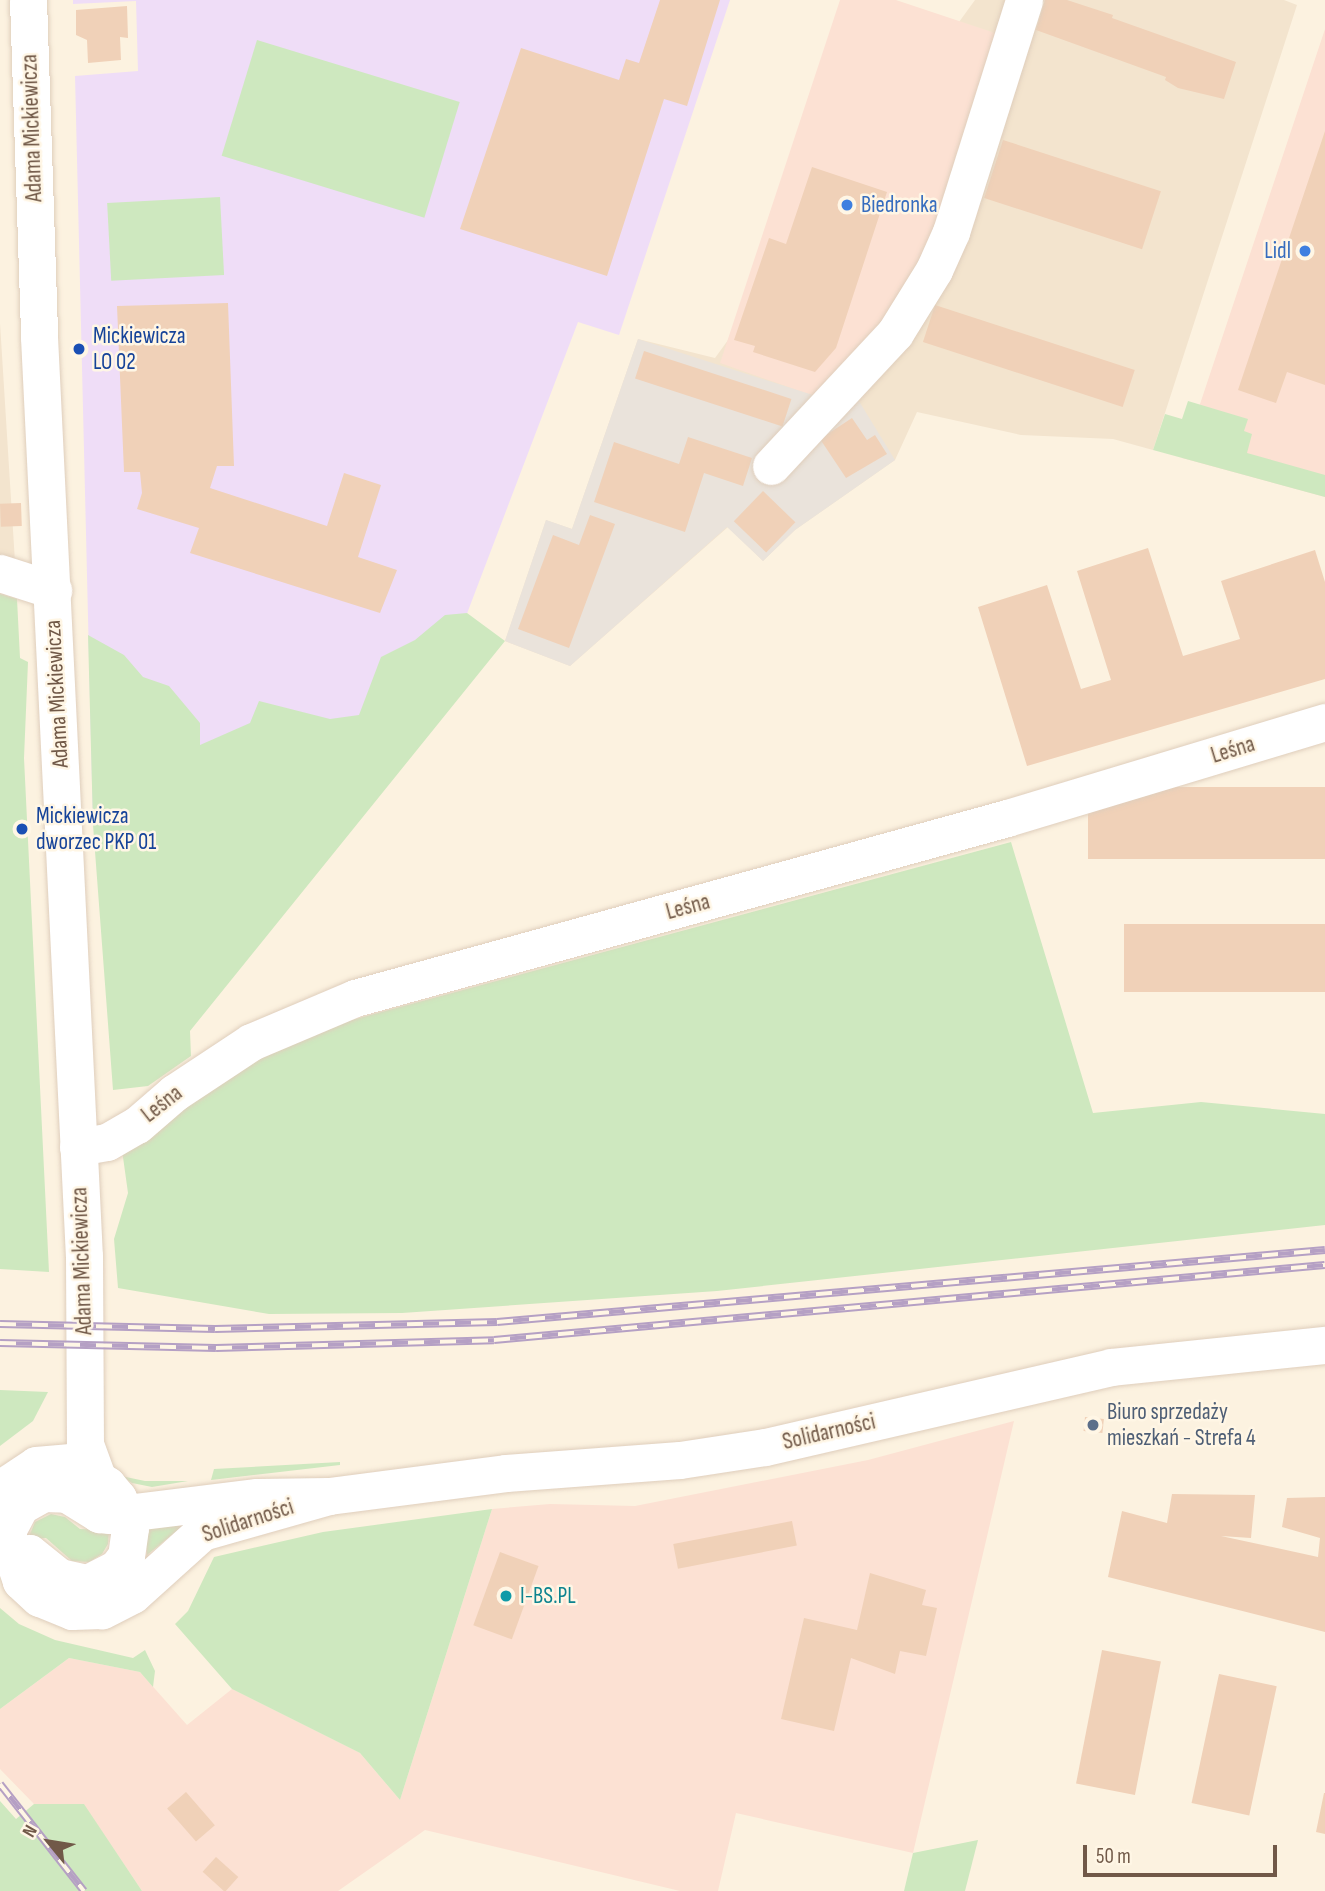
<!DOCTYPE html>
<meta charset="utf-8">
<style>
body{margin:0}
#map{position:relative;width:1325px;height:1891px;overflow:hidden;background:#fcf2e0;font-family:"Sofia Sans Condensed",sans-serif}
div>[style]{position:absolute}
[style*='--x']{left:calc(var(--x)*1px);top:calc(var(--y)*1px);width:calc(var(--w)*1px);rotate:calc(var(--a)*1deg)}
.residential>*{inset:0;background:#f3e4ce}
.commercial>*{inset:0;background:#fce1d3}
.industrial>*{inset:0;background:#eae3db}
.education>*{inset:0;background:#efddf7}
.green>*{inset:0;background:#cee8bf;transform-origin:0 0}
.building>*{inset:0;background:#f0d1b8;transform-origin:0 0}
.roads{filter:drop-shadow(0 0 2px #dfcebc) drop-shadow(0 0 2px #dfcebc)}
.minor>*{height:37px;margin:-18.5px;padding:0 18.5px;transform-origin:18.5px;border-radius:18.5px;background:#fff}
.rail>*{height:8px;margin-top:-4px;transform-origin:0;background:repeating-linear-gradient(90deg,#fff6e5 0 16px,#b5a0c4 0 32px);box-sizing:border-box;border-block:2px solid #b5a0c4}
.dots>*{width:19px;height:19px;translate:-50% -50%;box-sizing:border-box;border:4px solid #fff6e5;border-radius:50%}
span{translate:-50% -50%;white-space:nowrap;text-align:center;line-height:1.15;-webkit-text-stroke:5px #fff6e5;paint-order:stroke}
.street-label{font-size:23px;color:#715948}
.shop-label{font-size:23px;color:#366cbe}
.left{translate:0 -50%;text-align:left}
.right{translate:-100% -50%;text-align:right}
.transit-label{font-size:23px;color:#164399}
.service-label{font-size:23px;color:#4e5e75}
.culture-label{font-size:23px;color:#0d838f}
.north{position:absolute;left:14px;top:1807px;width:70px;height:70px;-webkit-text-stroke:5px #fff6e5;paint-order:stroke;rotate:300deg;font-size:19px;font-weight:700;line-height:28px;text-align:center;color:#715948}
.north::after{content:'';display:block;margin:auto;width:24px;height:32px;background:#715948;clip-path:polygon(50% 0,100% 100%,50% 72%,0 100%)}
.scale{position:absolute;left:1083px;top:1845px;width:194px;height:32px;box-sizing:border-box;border:4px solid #715948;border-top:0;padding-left:9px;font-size:21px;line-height:24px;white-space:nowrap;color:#715948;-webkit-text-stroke:5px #fff6e5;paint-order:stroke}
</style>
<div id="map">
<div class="residential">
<div style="clip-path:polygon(975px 0,1284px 0,1297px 5px,1153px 450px,1113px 439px,1021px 435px,917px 412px,895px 460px,795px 530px,763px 561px,728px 527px,570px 666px,505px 641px,546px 520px,572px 529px,638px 339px,715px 358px)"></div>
<div style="clip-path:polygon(0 323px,17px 594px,17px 599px,0 594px)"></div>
</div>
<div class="commercial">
<div style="clip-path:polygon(840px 0,896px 0,1001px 35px,934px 248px,875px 344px,820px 398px,720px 363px)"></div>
<div style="clip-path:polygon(1325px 29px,1325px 497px,1182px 458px)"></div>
<div style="clip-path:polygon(1014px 1421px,913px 1853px,736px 1813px,718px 1891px,680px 1891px,425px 1830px,338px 1891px,142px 1891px,84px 1805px,34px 1804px,0 1769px,0 1709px,69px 1658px,140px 1672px,187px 1725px,232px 1689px,360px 1753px,400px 1800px,492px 1509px,550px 1504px,635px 1506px,868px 1460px)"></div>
</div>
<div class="industrial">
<div style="clip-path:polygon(638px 339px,819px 397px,843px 375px,895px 460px,795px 530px,763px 561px,727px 527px,570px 666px,505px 641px,546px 520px,572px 529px)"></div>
</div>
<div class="education">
<div style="clip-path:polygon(73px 0,730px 0,619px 335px,578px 322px,463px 624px,326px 827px,93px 825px,75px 76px,138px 71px,136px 1px,73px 4px)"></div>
</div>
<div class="green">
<div style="left:257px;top:40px;width:212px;height:121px;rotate:17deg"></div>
<div style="left:220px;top:197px;width:78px;height:113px;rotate:87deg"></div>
<div style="clip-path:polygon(1188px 401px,1248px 419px,1244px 431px,1252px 434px,1247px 453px,1325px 475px,1325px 497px,1153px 450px,1165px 414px,1182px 419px)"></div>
<div style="clip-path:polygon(0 594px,17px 599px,20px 658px,28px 662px,24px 758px,49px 1272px,0 1269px)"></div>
<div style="clip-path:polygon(467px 613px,505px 641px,190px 1031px,191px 1056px,148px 1086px,113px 1090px,93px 825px,88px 635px,124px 655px,143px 677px,169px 686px,200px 723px,200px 745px,250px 723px,259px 701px,330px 719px,359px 715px,381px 657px,415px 640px,445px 615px)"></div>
<div style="clip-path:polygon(1011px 842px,1093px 1113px,1201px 1102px,1325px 1114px,1325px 1225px,717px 1291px,402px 1313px,269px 1314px,118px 1288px,114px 1239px,128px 1193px,122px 1150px,233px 1070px,311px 1031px)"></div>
<div style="clip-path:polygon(0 1390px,48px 1392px,33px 1421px,0 1446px)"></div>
<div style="clip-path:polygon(340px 1462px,340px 1465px,211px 1480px,214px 1469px)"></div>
<div style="clip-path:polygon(121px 1476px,145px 1481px,188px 1481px,152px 1487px,132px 1483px)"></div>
<div style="clip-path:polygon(492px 1509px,400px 1800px,360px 1753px,232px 1689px,175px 1624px,188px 1611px,214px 1557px,323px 1532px)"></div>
<div style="clip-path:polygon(51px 1514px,65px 1517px,80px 1529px,109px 1530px,108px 1544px,102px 1554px,89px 1562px,72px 1561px,46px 1538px,28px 1539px,35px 1522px)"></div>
<div style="clip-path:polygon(145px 1521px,189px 1521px,147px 1555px)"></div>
<div style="clip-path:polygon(0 1608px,19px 1624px,55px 1640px,133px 1658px,145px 1650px,155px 1671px,153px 1687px,140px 1672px,69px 1658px,0 1709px)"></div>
<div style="clip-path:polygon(0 1801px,16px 1819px,34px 1804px,84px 1804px,142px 1891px,0 1891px)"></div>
<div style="clip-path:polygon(978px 1840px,965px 1891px,904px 1891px,913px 1853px)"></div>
</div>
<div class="building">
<div style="clip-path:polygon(660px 0,720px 0,687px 106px,664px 99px,607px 276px,460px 229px,521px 48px,619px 80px,626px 59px,639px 63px)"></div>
<div style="clip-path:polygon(1045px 0,1067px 0,1113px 15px,1112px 18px,1236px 62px,1224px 99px,1178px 88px,1165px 80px,1166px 77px,1036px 30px)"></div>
<div style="clip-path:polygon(127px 6px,128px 38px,120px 37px,121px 60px,88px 63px,87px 40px,76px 35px,76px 10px)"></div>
<div style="clip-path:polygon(1325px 131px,1325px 385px,1287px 372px,1276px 403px,1238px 390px)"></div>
<div style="left:1003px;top:140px;width:166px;height:61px;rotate:18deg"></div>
<div style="clip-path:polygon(812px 167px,887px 192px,836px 348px,815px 372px,753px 352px,755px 346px,734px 340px,769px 238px,786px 244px)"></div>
<div style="clip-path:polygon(228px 303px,234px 466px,217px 466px,210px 488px,327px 526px,344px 473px,381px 485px,358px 557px,397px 570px,380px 613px,190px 553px,199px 528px,137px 509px,142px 493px,140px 472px,124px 472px,117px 306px)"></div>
<div style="left:935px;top:305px;width:210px;height:39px;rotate:18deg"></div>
<div style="left:644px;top:351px;width:155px;height:29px;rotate:18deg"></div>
<div style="clip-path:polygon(852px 418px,867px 440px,875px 435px,887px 454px,846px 478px,820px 439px)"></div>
<div style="clip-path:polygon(688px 437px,752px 458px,743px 486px,704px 473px,685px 532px,594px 502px,614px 442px,679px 464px)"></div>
<div style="left:763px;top:491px;width:45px;height:42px;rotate:44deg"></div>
<div style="left:21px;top:503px;width:23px;height:21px;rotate:88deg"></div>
<div style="clip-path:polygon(590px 515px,615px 524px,569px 648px,518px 629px,553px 535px,579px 545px)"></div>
<div style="clip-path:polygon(1148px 548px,1183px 656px,1240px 639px,1221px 581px,1315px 550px,1325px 582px,1325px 679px,1027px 766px,978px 607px,1047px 585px,1081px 689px,1111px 680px,1077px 571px)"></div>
<div style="left:1325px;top:787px;width:72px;height:237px;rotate:90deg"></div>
<div style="left:1325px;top:924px;width:68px;height:201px;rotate:90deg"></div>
<div style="left:1085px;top:1417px;width:19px;height:14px;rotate:6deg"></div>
<div style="clip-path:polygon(1172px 1494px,1255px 1495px,1251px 1538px,1221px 1536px,1318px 1557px,1320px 1538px,1282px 1527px,1287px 1498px,1325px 1497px,1325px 1632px,1108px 1577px,1122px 1511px,1167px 1523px)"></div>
<div style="left:792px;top:1521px;width:25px;height:121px;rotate:79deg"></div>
<div style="left:500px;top:1552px;width:41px;height:78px;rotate:20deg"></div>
<div style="clip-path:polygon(870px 1573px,926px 1590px,922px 1605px,937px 1608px,926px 1656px,900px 1651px,895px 1674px,851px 1658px,834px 1731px,781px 1719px,804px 1618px,857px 1630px)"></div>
<div style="left:1102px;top:1650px;width:60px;height:136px;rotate:11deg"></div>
<div style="left:1219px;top:1674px;width:59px;height:132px;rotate:12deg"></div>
<div style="left:186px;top:1792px;width:44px;height:25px;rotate:49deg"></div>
<div style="clip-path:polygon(1324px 1793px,1325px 1793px,1325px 1834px,1316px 1832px)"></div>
<div style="left:216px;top:1857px;width:30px;height:20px;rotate:42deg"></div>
</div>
<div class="roads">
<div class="minor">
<div style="--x:28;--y:0;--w:337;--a:88.1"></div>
<div style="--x:39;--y:337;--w:920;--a:87.2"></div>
<div style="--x:84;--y:1256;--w:188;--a:89.7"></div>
<div style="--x:85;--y:1444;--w:33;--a:70"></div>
<div style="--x:771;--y:466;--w:182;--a:-47"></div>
<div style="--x:895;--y:333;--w:74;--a:-58.2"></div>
<div style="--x:934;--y:270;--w:42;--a:-65.9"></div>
<div style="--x:951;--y:232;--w:243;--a:-72.5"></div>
<div style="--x:0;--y:573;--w:56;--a:17.8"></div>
<div style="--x:78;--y:1147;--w:29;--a:-10"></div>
<div style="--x:107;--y:1142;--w:34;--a:-30"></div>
<div style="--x:137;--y:1125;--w:49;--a:-40.9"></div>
<div style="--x:174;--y:1093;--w:92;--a:-33.5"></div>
<div style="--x:251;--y:1042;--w:113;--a:-22.9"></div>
<div style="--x:355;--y:998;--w:676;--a:-15.43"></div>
<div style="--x:1007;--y:818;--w:332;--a:-16.8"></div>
<div style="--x:0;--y:1489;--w:43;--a:-33.7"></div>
<div style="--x:36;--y:1465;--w:35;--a:-5"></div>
<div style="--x:71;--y:1462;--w:43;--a:32.6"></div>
<div style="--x:107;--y:1485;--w:17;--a:50"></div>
<div style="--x:118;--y:1498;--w:32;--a:68"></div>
<div style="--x:130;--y:1528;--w:28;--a:98"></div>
<div style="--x:126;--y:1556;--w:15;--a:127"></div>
<div style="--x:117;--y:1568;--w:34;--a:153"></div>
<div style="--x:87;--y:1583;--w:29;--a:-168"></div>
<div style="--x:59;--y:1577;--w:38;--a:-141"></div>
<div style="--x:29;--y:1553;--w:29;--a:172"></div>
<div style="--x:329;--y:1496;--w:132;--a:164.2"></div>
<div style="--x:202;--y:1532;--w:94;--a:138"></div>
<div style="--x:132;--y:1595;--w:34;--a:153"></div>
<div style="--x:102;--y:1610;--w:30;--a:178"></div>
<div style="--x:72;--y:1611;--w:35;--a:-158"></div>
<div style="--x:39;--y:1598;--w:25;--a:-137"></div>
<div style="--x:21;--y:1581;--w:40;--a:-108.9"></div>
<div style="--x:8;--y:1543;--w:14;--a:-90"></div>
<div style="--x:8;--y:1529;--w:26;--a:-62"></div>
<div style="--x:20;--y:1506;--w:26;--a:-29"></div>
<div style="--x:43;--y:1493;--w:24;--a:2"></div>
<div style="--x:67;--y:1494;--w:38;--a:32"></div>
<div style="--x:99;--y:1514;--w:11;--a:5"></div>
<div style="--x:110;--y:1515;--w:148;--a:-7"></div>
<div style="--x:257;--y:1497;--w:72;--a:-0.8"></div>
<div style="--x:329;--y:1496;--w:178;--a:-7.4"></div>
<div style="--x:506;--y:1473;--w:174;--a:-4.3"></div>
<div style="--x:680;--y:1460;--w:86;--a:-8.7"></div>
<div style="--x:765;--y:1447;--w:355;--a:-13"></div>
<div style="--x:1111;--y:1367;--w:215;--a:-5.9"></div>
</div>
</div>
<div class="rail">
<div style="--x:0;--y:1324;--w:215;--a:1.3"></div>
<div style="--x:215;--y:1329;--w:282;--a:-1.4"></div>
<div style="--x:497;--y:1322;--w:831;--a:-4.97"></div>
<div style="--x:0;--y:1343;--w:216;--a:1.3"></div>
<div style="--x:216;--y:1348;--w:278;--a:-1.6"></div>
<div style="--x:494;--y:1340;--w:834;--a:-5.16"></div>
<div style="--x:0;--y:1784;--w:136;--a:51.9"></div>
</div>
<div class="dots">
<div style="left:847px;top:205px;background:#3f7fe0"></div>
<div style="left:1305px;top:251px;background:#3f7fe0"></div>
<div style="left:79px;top:349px;background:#1a4fb4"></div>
<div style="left:22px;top:829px;background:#1a4fb4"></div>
<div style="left:1093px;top:1425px;background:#5c6f8a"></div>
<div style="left:506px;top:1596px;background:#0f9aa8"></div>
</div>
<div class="street-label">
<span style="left:32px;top:128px;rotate:-92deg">Adama Mickiewicza</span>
<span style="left:57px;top:694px;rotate:-93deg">Adama Mickiewicza</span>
<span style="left:1233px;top:750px;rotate:-17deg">Leśna</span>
<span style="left:688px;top:907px;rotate:-15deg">Leśna</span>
<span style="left:162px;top:1104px;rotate:-38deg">Leśna</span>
<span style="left:82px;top:1261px;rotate:-92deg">Adama Mickiewicza</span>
<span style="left:829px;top:1432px;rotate:-13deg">Solidarności</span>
<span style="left:248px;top:1521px;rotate:-18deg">Solidarności</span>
</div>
<div class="shop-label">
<span class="left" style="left:861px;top:205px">Biedronka</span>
<span class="right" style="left:1291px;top:251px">Lidl</span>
</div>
<div class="transit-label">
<span class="left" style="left:93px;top:349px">Mickiewicza<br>LO 02</span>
<span class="left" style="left:36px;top:829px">Mickiewicza<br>dworzec PKP 01</span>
</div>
<div class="service-label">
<span class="left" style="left:1107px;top:1425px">Biuro sprzedaży<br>mieszkań - Strefa 4</span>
</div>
<div class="culture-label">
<span class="left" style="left:520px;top:1596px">I-BS.PL</span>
</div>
<div class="north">N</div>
<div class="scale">50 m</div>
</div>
